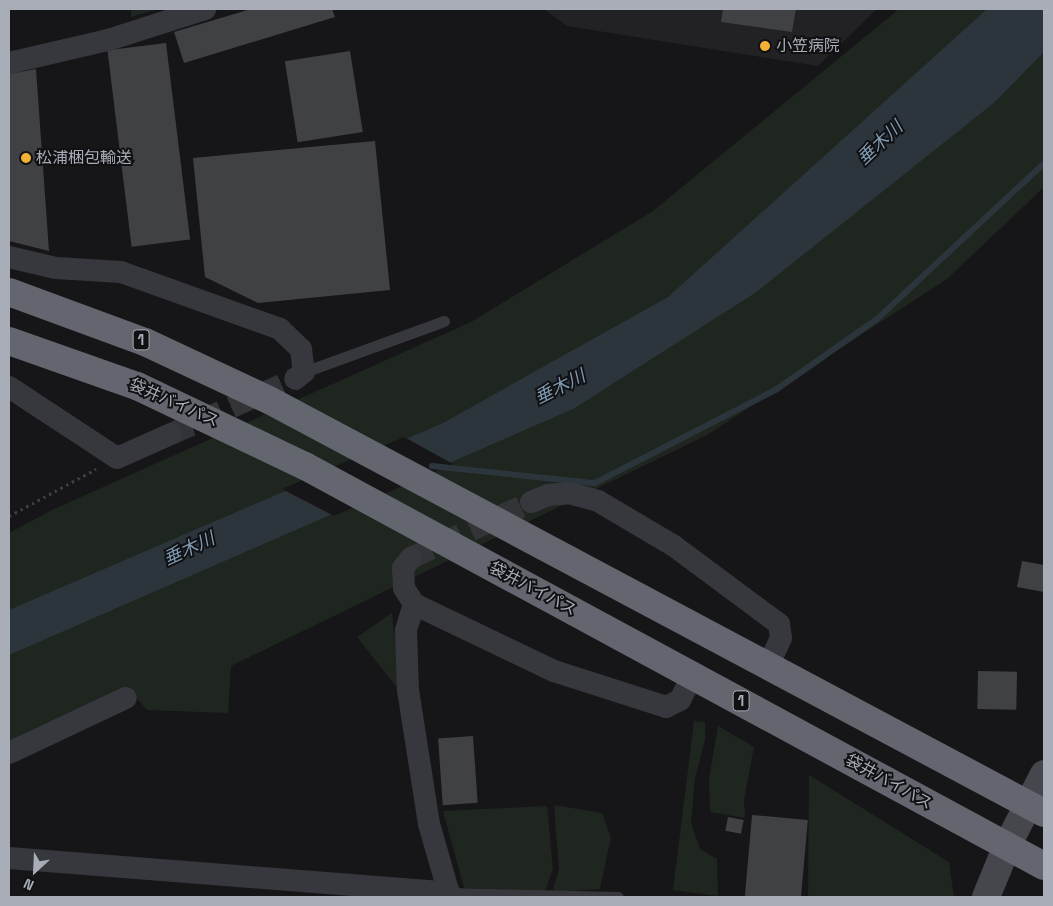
<!DOCTYPE html>
<meta charset="utf-8">
<style>
body{margin:0}
#map{position:relative;width:1053px;height:906px;overflow:hidden;background:#161618;font-family:"Space Grotesk","Noto Sans JP",sans-serif}
div>[style]{position:absolute}
[style*='--x']{left:calc(var(--x)*1px);top:calc(var(--y)*1px);width:calc(var(--w)*1px);rotate:calc(var(--a)*1deg)}
.built>*{inset:0;background:#222225}
.green>*{inset:0;background:#1e261f}
.water>*{inset:0;background:#2c353c}
.pier>*{inset:0;background:#161618}
.stream>*{height:6px;margin:-3px;padding:0 3px;transform-origin:3px;border-radius:3px;background:#2c353c}
.building>*{inset:0;background:#404145;transform-origin:0 0}
.street-tunnel>*{height:22px;margin-top:-11px;transform-origin:0;background:repeating-linear-gradient(90deg,#333438 0 22px,transparent 0 33px)}
.path>*{height:3px;margin-top:-1.5px;transform-origin:0;background:repeating-linear-gradient(90deg,#3d3f44 0 2.5px,transparent 0 6.5px)}
.lane>*{height:11px;margin:-5.5px;padding:0 5.5px;transform-origin:5.5px;border-radius:5.5px;background:#37383d}
.street>*{height:22px;margin:-11px;padding:0 11px;transform-origin:11px;border-radius:11px;background:#37383d}
.secondary>*{height:28px;margin:-14px;padding:0 14px;transform-origin:14px;border-radius:14px;background:#45474d}
.highway>*{height:28px;margin:-14px;padding:0 14px;transform-origin:14px;border-radius:14px;background:#63666e}
.dots>*{width:14px;height:14px;translate:-50% -50%;box-sizing:border-box;border:2px solid #111113;border-radius:50%}
span{translate:-50% -50%;white-space:nowrap;text-align:center;line-height:1.15;-webkit-text-stroke:4px #111113;paint-order:stroke}
.shield-label span{padding:1px 4px;background:#111113;border:1px solid;border-radius:4px;-webkit-text-stroke-width:0}
.shield-label{font-size:15px;color:#a8adb8;font-weight:700}
.poi-label{font-size:16px;color:#a8adb8}
.left{translate:0 -50%;text-align:left}
.street-label{font-size:16px;color:#a8adb8}
.water-label{font-size:18px;color:#7f9bb3;font-style:italic}
.frame{position:absolute;inset:0;border:10px solid #a8adb8;pointer-events:none}
.north{position:absolute;left:10px;top:846px;width:50px;height:50px;-webkit-text-stroke:4px #111113;paint-order:stroke;rotate:205deg;font-size:14px;font-weight:700;line-height:20px;text-align:center;color:#a8adb8}
.north::after{content:'';display:block;margin:auto;width:18px;height:22px;background:#a8adb8;clip-path:polygon(50% 0,100% 100%,50% 72%,0 100%)}
</style>
<div id="map">
<div class="built">
<div style="clip-path:polygon(544px 9px,877px 9px,818px 66px,567px 26px)"></div>
</div>
<div class="green">
<div style="clip-path:polygon(131px 9px,158px 9px,131px 17px)"></div>
<div style="clip-path:polygon(899px 9px,1044px 9px,1044px 187px,947px 279px,707px 435px,231px 666px,228px 713px,147px 710px,129px 689px,9px 752px,9px 533px,52px 510px,471px 322px,653px 211px)"></div>
<div style="clip-path:polygon(392px 613px,401px 693px,357px 637px)"></div>
<div style="clip-path:polygon(694px 721px,705px 722px,705px 740px,695px 778px,691px 823px,700px 849px,717px 859px,718px 896px,673px 890px)"></div>
<div style="clip-path:polygon(718px 726px,754px 747px,744px 800px,745px 818px,710px 812px,709px 779px)"></div>
<div style="clip-path:polygon(809px 775px,949px 862px,954px 897px,808px 897px)"></div>
<div style="clip-path:polygon(554px 805px,602px 813px,611px 837px,600px 889px,552px 892px,559px 870px)"></div>
<div style="clip-path:polygon(547px 806px,553px 869px,545px 891px,464px 888px,443px 811px)"></div>
</div>
<div class="water">
<div style="clip-path:polygon(987px 9px,1044px 9px,1044px 52px,995px 102px,755px 293px,573px 409px,9px 655px,9px 610px,443px 423px,668px 297px)"></div>
</div>
<div class="pier">
<div style="clip-path:polygon(404px 437px,453px 464px,334px 516px,282px 489px)"></div>
</div>
<div class="stream">
<div style="--x:432;--y:466;--w:164;--a:6"></div>
<div style="--x:595;--y:483;--w:205;--a:-27.3"></div>
<div style="--x:777;--y:389;--w:122;--a:-35"></div>
<div style="--x:877;--y:319;--w:229;--a:-43"></div>
</div>
<div class="building">
<div style="clip-path:polygon(251px 9px,332px 9px,335px 17px,184px 63px,174px 32px)"></div>
<div style="clip-path:polygon(723px 9px,796px 9px,792px 32px,721px 22px)"></div>
<div style="left:166px;top:43px;width:198px;height:59px;rotate:83deg"></div>
<div style="left:350px;top:51px;width:82px;height:66px;rotate:81deg"></div>
<div style="clip-path:polygon(36px 69px,49px 251px,9px 241px,9px 74px)"></div>
<div style="clip-path:polygon(375px 141px,390px 290px,258px 303px,205px 277px,193px 158px)"></div>
<div style="clip-path:polygon(1022px 561px,1044px 565px,1044px 592px,1017px 587px)"></div>
<div style="left:978px;top:671px;width:39px;height:38px;rotate:1deg"></div>
<div style="left:473px;top:736px;width:67px;height:35px;rotate:86deg"></div>
<div style="left:752px;top:815px;width:56px;height:82px;rotate:5deg"></div>
<div style="left:728px;top:817px;width:16px;height:14px;rotate:11deg"></div>
</div>
<div class="street-tunnel">
<div style="--x:171;--y:434;--w:136;--a:-23.9"></div>
<div style="--x:411;--y:558;--w:132;--a:-25"></div>
</div>
<div class="path">
<div style="--x:9;--y:516;--w:99;--a:-28.4"></div>
</div>
<div class="lane">
<div style="--x:304;--y:372;--w:149;--a:-20"></div>
<div style="--x:450;--y:893;--w:168;--a:1.4"></div>
</div>
<div class="street">
<div style="--x:9;--y:63;--w:102;--a:-13.1"></div>
<div style="--x:108;--y:40;--w:102;--a:-17.7"></div>
<div style="--x:9;--y:257;--w:48;--a:13.2"></div>
<div style="--x:56;--y:268;--w:65;--a:3.5"></div>
<div style="--x:121;--y:272;--w:169;--a:19.7"></div>
<div style="--x:280;--y:329;--w:29;--a:44"></div>
<div style="--x:301;--y:349;--w:23;--a:83"></div>
<div style="--x:304;--y:372;--w:11;--a:142"></div>
<div style="--x:9;--y:387;--w:129;--a:33.3"></div>
<div style="--x:117;--y:458;--w:59;--a:-24"></div>
<div style="--x:531;--y:502;--w:18;--a:-22"></div>
<div style="--x:548;--y:495;--w:21;--a:-5"></div>
<div style="--x:569;--y:493;--w:30;--a:15"></div>
<div style="--x:598;--y:501;--w:88;--a:30.6"></div>
<div style="--x:674;--y:546;--w:131;--a:36.6"></div>
<div style="--x:779;--y:624;--w:14;--a:82"></div>
<div style="--x:781;--y:638;--w:31;--a:115"></div>
<div style="--x:411;--y:558;--w:13;--a:129"></div>
<div style="--x:403;--y:568;--w:20;--a:87"></div>
<div style="--x:404;--y:588;--w:19;--a:58"></div>
<div style="--x:414;--y:604;--w:155;--a:25.6"></div>
<div style="--x:554;--y:671;--w:118;--a:17.8"></div>
<div style="--x:666;--y:707;--w:16;--a:-27"></div>
<div style="--x:680;--y:700;--w:29;--a:-63"></div>
<div style="--x:414;--y:604;--w:28;--a:107"></div>
<div style="--x:406;--y:631;--w:59;--a:88.1"></div>
<div style="--x:408;--y:690;--w:136;--a:81.1"></div>
<div style="--x:429;--y:824;--w:76;--a:74"></div>
<div style="--x:9;--y:753;--w:129;--a:-25.2"></div>
<div style="--x:9;--y:858;--w:442;--a:4.5"></div>
</div>
<div class="secondary">
<div style="--x:986;--y:897;--w:55;--a:-67.6"></div>
<div style="--x:1007;--y:846;--w:81;--a:-62.8"></div>
</div>
<div class="highway">
<div style="--x:9;--y:292;--w:145;--a:20.2"></div>
<div style="--x:145;--y:342;--w:137;--a:25.1"></div>
<div style="--x:269;--y:400;--w:878;--a:28.05"></div>
<div style="--x:9;--y:341;--w:136;--a:19.4"></div>
<div style="--x:137;--y:386;--w:186;--a:25.5"></div>
<div style="--x:305;--y:466;--w:840;--a:28.43"></div>
</div>
<div class="dots">
<div style="left:765px;top:46px;background:#f2b134"></div>
<div style="left:26px;top:158px;background:#f2b134"></div>
</div>
<div class="shield-label">
<span style="left:141px;top:340px">1</span>
<span style="left:741px;top:701px">1</span>
</div>
<div class="poi-label">
<span class="left" style="left:776px;top:46px">小笠病院</span>
<span class="left" style="left:36px;top:158px">松浦梱包輸送</span>
</div>
<div class="street-label">
<span style="left:174px;top:403px;rotate:24deg">袋井バイパス</span>
<span style="left:533px;top:589px;rotate:28deg">袋井バイパス</span>
<span style="left:889px;top:782px;rotate:29deg">袋井バイパス</span>
</div>
<div class="water-label">
<span style="left:880px;top:143px;rotate:-43deg">垂木川</span>
<span style="left:560px;top:387px;rotate:-27deg">垂木川</span>
<span style="left:189px;top:549px;rotate:-25deg">垂木川</span>
</div>
<div class="frame"></div>
<div class="north">N</div>
</div>
